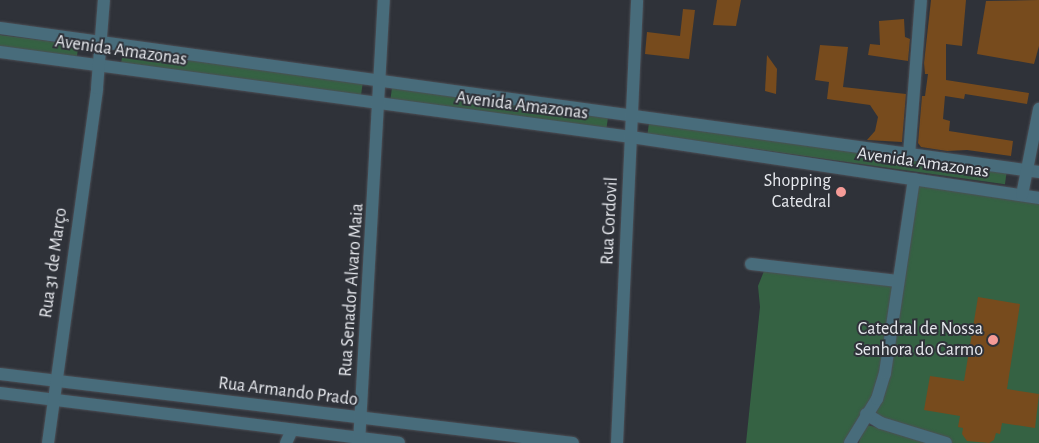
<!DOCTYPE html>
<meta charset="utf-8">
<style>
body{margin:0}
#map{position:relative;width:1039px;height:443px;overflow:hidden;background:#2f3239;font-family:"Alegreya Sans",sans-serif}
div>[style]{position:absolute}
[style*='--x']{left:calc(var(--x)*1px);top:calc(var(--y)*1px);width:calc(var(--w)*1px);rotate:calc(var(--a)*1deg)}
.green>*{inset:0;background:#356243;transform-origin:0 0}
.building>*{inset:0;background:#774b1d}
.roads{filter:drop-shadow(0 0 1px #4c4f56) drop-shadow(0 0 1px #4c4f56)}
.minor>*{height:12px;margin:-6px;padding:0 6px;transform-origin:6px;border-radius:6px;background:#486c7b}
.dots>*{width:14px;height:14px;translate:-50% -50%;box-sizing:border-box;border:2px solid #2f3239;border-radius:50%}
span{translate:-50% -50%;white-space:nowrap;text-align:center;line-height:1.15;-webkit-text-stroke:4px #2f3239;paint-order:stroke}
.street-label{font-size:18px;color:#e7e9ee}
.poi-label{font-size:18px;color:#e7e9ee}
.right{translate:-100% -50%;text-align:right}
</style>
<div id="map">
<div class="green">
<div style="left:0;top:35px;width:79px;height:12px;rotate:7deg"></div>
<div style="left:123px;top:50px;width:242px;height:14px;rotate:8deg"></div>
<div style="left:392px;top:88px;width:218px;height:13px;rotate:8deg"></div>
<div style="left:649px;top:123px;width:361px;height:11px;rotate:8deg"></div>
<div style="clip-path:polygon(911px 178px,1039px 196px,1039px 443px,950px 443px,865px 414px,849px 443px,746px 443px,760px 307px,758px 286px,766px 266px,896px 282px)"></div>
<div style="clip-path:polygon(863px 424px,912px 436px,940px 443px,859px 443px)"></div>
</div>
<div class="building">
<div style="clip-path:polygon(717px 0,741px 0,736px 26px,713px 25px)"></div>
<div style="clip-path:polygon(931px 0,966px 0,962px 46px,946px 44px,946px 80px,1029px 93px,1027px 104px,965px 94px,964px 99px,945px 96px,943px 119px,950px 121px,949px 131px,1013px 141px,1011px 156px,967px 150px,947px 151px,921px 147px,918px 143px,922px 96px,925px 96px,928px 74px,925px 74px,924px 63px)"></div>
<div style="clip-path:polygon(1039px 0,1039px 46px,1034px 64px,977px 54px,986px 1px)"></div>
<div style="clip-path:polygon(683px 9px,695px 10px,689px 59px,645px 54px,647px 32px,680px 36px)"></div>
<div style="clip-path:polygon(904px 19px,905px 37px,910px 39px,908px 61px,868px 55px,870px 44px,880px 45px,879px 21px)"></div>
<div style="clip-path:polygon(820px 45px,848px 47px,843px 87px,906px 94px,902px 142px,867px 140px,875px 131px,878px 117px,870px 105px,827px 99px,829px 82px,815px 80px)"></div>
<div style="clip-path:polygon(767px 55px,777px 69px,776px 94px,765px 91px)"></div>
<div style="clip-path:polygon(978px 297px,1020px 304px,1007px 389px,1039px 394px,1035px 428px,1002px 423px,1000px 434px,996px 433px,994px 440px,989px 443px,967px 441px,962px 434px,963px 428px,958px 427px,960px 416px,924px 410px,930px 376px,964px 381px)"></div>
</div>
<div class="roads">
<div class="minor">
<div style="--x:0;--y:28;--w:1049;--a:7.89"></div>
<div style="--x:0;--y:52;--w:637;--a:7.67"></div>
<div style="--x:631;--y:137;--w:413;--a:8.5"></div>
<div style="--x:909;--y:155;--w:155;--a:-85.6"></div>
<div style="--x:1022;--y:195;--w:88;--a:-78.8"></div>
<div style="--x:751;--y:264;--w:148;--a:6.6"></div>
<div style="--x:0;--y:374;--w:577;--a:6.87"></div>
<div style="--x:0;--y:393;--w:402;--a:7.1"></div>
<div style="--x:866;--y:414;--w:17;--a:31"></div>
<div style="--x:881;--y:423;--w:68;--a:17.1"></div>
<div style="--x:48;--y:443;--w:358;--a:-82.1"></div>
<div style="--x:97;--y:88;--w:88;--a:-85.5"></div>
<div style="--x:286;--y:443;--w:14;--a:-65"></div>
<div style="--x:359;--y:443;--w:444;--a:-86.8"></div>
<div style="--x:617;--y:443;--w:443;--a:-87.4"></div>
<div style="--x:850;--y:443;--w:52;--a:-58.5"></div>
<div style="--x:877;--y:399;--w:27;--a:-73"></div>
<div style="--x:885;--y:373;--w:196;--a:-81.5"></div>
</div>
</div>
<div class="dots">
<div style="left:841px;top:192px;background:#f59b97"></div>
<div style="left:993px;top:340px;background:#f59b97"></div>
</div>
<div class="street-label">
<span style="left:121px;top:51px;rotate:8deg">Avenida Amazonas</span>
<span style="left:522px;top:106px;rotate:7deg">Avenida Amazonas</span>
<span style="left:923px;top:163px;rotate:8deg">Avenida Amazonas</span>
<span style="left:610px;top:221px;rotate:-87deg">Rua Cordovil</span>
<span style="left:54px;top:263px;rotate:-82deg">Rua 31 de Março</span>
<span style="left:352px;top:290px;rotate:-86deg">Rua Senador Alvaro Maia</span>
<span style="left:288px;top:392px;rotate:7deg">Rua Armando Prado</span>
</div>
<div class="poi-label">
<span class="right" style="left:831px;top:192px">Shopping<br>Catedral</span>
<span class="right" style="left:983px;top:340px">Catedral de Nossa<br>Senhora do Carmo</span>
</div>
</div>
